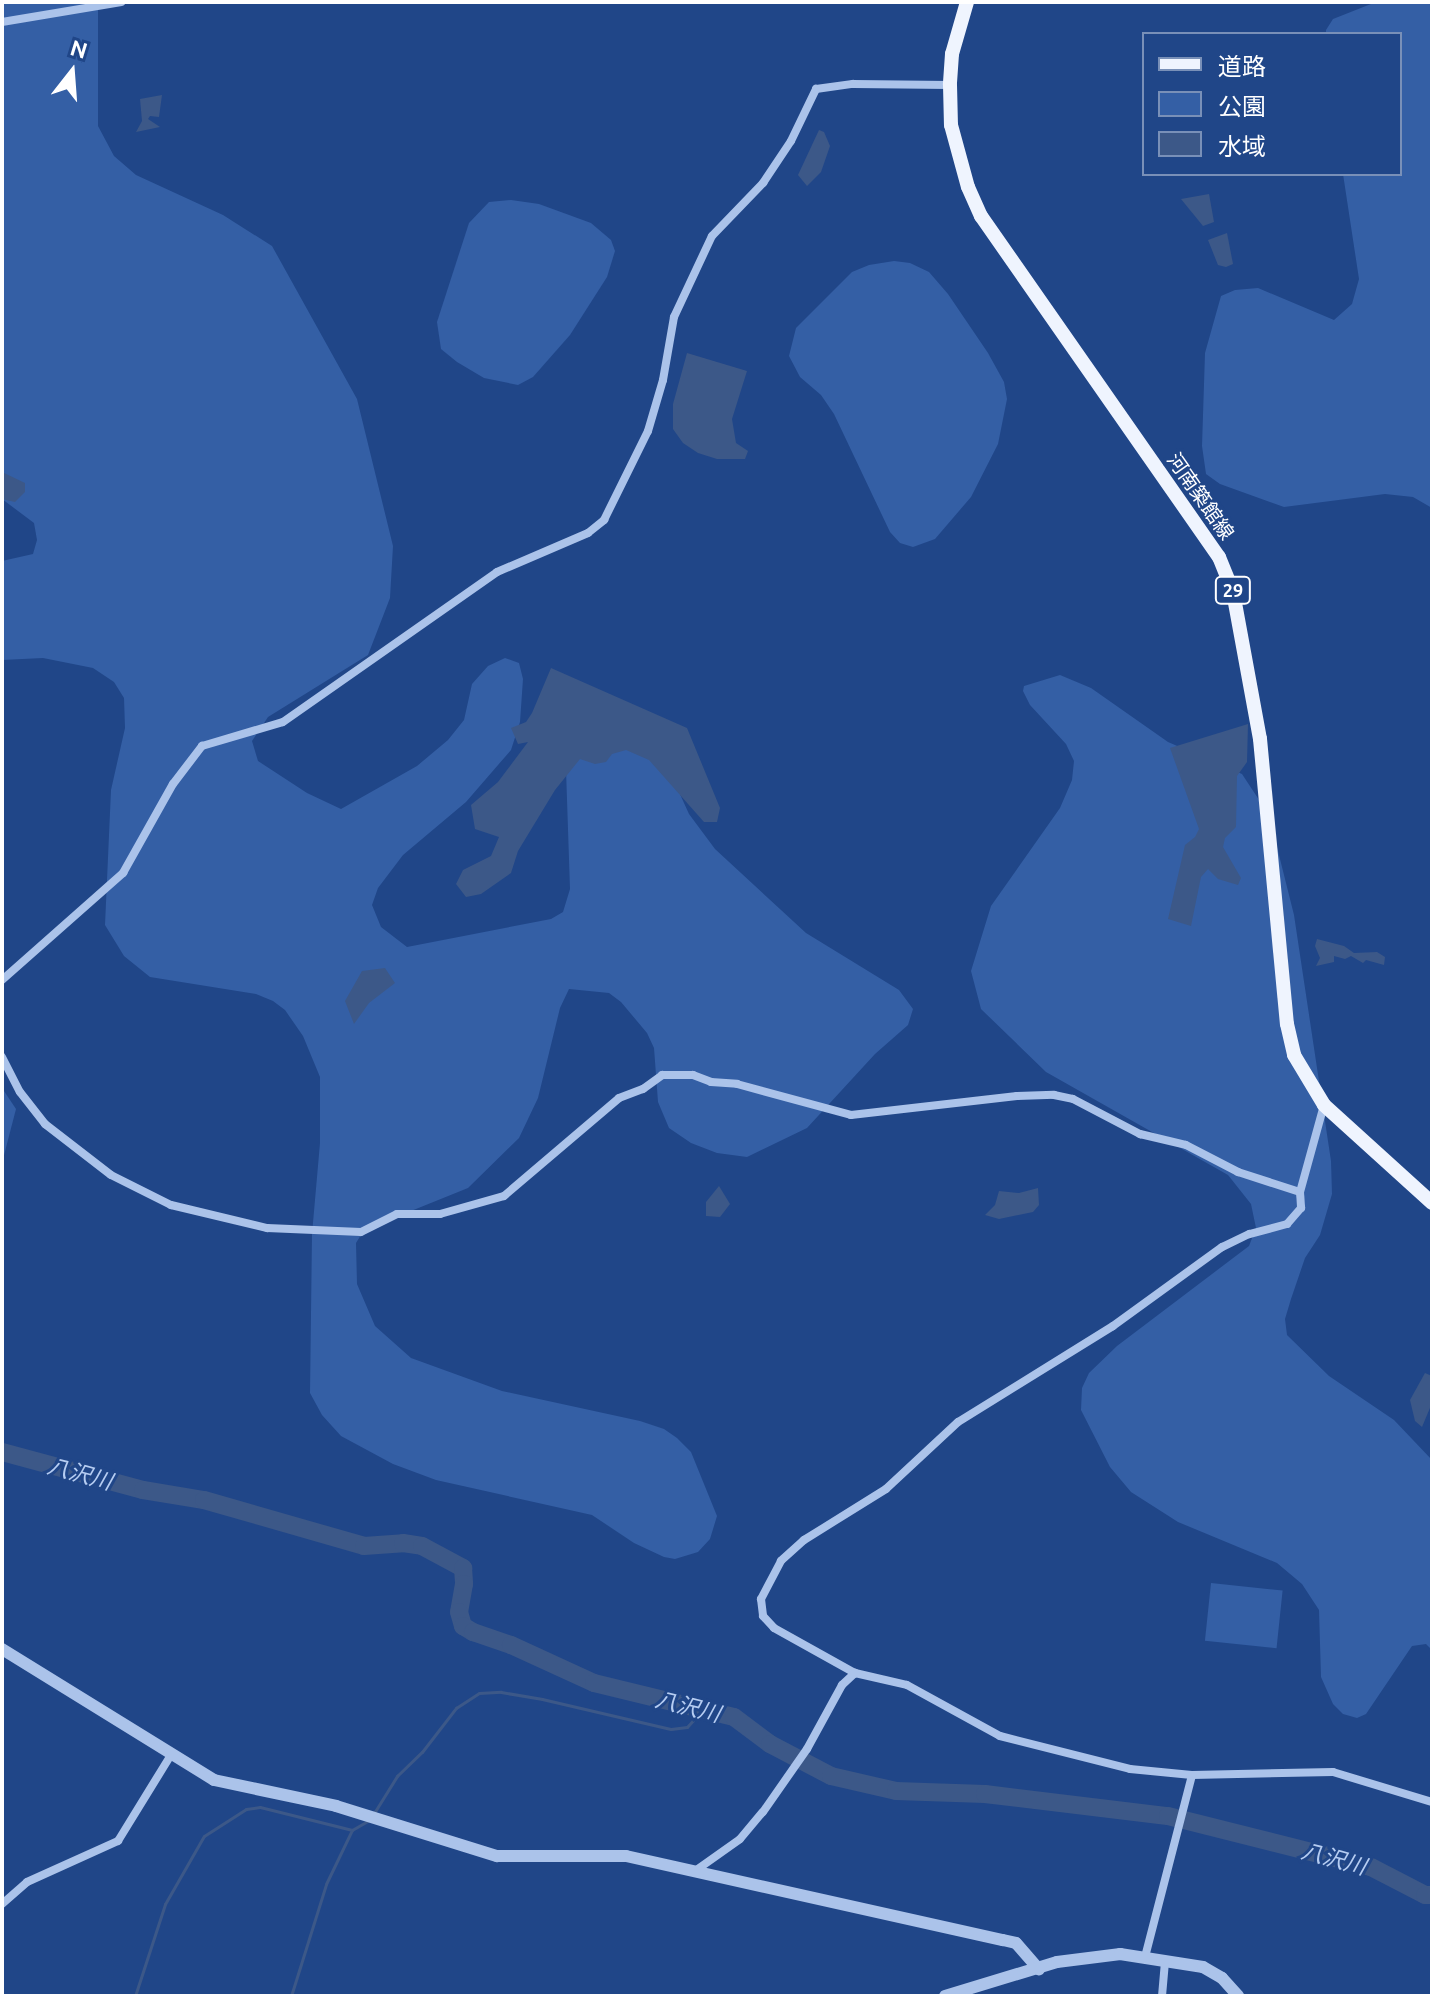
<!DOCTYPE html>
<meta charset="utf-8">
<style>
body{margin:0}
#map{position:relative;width:1434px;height:1998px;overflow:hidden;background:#204688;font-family:Ubuntu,"Noto Sans JP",sans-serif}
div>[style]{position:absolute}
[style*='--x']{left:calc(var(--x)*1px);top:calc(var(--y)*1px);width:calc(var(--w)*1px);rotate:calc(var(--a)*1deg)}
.green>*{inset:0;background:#345fa5;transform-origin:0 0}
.water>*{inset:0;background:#3c5888}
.stream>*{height:3px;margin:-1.5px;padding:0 1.5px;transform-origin:1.5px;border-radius:1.5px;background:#3c5888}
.river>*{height:18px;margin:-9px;padding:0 9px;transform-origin:9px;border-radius:9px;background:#3c5888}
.minor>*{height:8px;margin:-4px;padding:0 4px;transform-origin:4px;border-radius:4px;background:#abc3ea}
.tertiary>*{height:12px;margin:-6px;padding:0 6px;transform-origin:6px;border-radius:6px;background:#abc3ea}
.primary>*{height:14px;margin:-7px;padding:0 7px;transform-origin:7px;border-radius:7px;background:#eff4fe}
span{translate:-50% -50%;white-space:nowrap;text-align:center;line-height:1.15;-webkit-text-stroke:6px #204688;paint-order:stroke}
.shield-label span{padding:2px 6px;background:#204688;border:2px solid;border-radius:6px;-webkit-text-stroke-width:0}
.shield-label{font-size:18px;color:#fff;font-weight:700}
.street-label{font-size:20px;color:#fff}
.water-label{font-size:22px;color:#b6cdf2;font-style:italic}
.frame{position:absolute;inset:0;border:4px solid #fff;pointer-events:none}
.legend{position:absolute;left:1142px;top:32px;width:260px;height:144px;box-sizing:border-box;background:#204688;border:2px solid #7990b8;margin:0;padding:10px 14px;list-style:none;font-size:24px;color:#fff}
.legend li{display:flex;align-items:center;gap:16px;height:40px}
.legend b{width:40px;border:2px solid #7990b8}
.north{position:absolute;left:32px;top:32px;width:80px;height:80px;-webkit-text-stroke:6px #204688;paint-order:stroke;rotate:17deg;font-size:22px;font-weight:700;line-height:32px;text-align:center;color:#fff}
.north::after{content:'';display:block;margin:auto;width:28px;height:36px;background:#fff;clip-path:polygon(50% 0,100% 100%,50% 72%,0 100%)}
</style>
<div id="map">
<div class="green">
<div style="clip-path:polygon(2px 2px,98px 2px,98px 126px,114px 156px,136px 175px,223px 215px,272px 246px,357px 399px,393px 546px,390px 598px,368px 655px,268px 717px,252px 741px,258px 761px,307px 793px,341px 809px,417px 766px,448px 740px,464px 720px,472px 684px,488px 666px,505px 658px,519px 663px,523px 679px,520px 722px,511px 750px,466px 802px,403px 855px,378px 888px,372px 905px,381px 927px,407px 947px,551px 919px,563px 912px,570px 889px,565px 740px,636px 729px,674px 781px,689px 814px,715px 849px,806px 933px,899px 990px,913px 1009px,908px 1025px,875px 1054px,807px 1128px,747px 1157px,717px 1153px,691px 1143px,669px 1128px,658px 1102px,654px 1048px,647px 1033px,621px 1002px,609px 993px,569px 989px,560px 1008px,538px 1098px,519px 1138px,468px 1188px,364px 1230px,356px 1243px,357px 1284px,375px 1326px,411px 1358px,502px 1391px,640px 1421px,664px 1429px,677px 1438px,691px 1452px,717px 1516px,710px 1539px,698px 1552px,675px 1559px,664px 1557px,634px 1543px,592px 1515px,436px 1480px,393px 1464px,341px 1436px,322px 1415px,310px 1393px,312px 1234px,320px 1143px,320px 1077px,303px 1036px,285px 1010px,273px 1001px,256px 994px,150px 977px,124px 956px,105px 925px,111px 790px,125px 728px,124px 698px,114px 682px,93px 668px,43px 658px,2px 660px,2px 561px,33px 554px,37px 540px,34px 523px,2px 499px)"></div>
<div style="clip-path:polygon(1376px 2px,1432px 2px,1432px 508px,1413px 497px,1385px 494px,1284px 507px,1220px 484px,1206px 474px,1202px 446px,1205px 353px,1221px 296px,1235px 290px,1258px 288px,1334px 320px,1352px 304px,1359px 279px,1343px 174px,1400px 174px,1400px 34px,1326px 34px,1326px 30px,1333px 19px)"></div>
<div style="clip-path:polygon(511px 200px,539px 204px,591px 223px,611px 240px,615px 251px,607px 277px,570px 335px,533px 377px,518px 385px,484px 378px,457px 362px,441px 349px,437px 322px,469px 223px,489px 202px)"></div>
<div style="clip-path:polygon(894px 261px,910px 263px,929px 272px,948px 294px,988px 353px,1004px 382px,1007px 399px,998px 444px,971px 497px,935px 539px,913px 547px,900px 543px,890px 532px,834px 414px,821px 395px,800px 377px,789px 356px,796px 328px,852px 272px,869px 265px)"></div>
<div style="clip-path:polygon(1060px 675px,1091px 688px,1168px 742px,1242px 774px,1269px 815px,1294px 915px,1331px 1161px,1332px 1194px,1320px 1235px,1305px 1258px,1291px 1299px,1285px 1319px,1287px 1335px,1329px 1376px,1394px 1420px,1432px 1460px,1432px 1650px,1426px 1644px,1412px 1646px,1366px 1714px,1357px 1718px,1343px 1714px,1333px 1704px,1321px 1677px,1319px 1610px,1302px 1584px,1277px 1563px,1178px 1522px,1131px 1492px,1110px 1467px,1081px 1410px,1082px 1388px,1089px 1373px,1117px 1346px,1249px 1246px,1256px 1228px,1251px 1204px,1228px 1175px,1046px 1072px,981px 1009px,971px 971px,991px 906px,1060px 808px,1072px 780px,1074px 761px,1066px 744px,1030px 705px,1023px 691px,1024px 686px)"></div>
<div style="clip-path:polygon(2px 1088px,16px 1109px,2px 1163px)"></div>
<div style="left:1211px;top:1583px;width:72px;height:58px;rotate:6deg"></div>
</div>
<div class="water">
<div style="clip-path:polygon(162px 95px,159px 117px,150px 116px,148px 119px,160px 127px,136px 132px,142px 121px,140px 99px)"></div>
<div style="clip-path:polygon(819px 130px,824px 132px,830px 146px,821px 172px,807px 186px,798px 175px)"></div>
<div style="clip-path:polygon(1209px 194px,1214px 222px,1203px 226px,1181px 199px)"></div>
<div style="clip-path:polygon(1227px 233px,1233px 264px,1226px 267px,1218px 265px,1208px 240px)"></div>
<div style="clip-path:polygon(687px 353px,747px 371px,732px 419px,736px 443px,748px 451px,745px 459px,717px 459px,698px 453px,683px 443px,673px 429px,673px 404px)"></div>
<div style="clip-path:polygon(2px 472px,25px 483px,25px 492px,15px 502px,2px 499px)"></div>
<div style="clip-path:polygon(551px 668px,687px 728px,720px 808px,717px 822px,704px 822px,649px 760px,626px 750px,612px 754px,606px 762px,595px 764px,580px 759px,555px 790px,518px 851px,511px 873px,481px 894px,466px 897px,456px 884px,463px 870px,491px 856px,499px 837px,475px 829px,471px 805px,498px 782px,528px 742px,518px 744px,511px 728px,526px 722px,532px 713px)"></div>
<div style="clip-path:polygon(1248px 724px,1247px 762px,1237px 776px,1236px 827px,1225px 838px,1223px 847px,1241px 878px,1238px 885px,1218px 879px,1208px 869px,1201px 877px,1191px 926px,1168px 919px,1185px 845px,1195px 837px,1199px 829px,1170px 748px)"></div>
<div style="clip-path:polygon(1317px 939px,1344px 946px,1354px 953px,1377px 952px,1385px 957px,1384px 965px,1366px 960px,1363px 963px,1351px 956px,1345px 959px,1334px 956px,1334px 962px,1316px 966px,1320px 958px,1315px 946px)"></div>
<div style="clip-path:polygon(385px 968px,395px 983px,369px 1003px,354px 1024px,345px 1001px,362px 971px)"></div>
<div style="clip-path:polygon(719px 1186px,730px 1204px,720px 1217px,706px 1216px,706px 1202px)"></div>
<div style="clip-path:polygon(1038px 1188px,1039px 1205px,1033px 1212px,999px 1219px,985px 1215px,995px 1205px,999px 1191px,1019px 1193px)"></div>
<div style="clip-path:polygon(1425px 1373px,1432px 1376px,1432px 1403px,1422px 1427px,1415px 1421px,1410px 1400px)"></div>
</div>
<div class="stream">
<div style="--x:374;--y:1813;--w:44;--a:-58.1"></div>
<div style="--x:397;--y:1776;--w:35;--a:-44"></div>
<div style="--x:422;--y:1752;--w:56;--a:-52.3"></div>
<div style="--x:456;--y:1708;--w:27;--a:-33"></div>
<div style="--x:479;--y:1693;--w:22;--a:-3"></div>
<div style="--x:501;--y:1692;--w:42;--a:9.7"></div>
<div style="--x:542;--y:1699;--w:132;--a:13.1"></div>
<div style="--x:671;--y:1729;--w:16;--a:-7"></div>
<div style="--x:687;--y:1727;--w:25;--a:-48"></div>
<div style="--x:135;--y:1996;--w:97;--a:-71.9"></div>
<div style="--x:165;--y:1904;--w:78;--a:-60.2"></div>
<div style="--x:204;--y:1836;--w:50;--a:-32.7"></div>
<div style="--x:246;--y:1809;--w:14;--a:-8"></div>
<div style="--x:260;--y:1807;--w:95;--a:14"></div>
<div style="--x:291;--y:1996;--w:117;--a:-72.6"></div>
<div style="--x:326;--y:1884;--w:60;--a:-64.3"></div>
<div style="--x:352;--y:1830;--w:20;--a:-30"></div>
</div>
<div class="river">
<div style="--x:2;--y:1452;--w:146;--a:15.1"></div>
<div style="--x:143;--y:1490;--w:62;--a:9.3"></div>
<div style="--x:204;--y:1500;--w:166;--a:16"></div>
<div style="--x:364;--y:1546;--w:39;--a:-4"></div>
<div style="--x:403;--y:1543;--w:19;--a:9"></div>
<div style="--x:422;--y:1546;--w:47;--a:28.2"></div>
<div style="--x:463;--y:1568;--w:16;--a:86"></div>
<div style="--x:464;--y:1584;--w:28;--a:100"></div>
<div style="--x:459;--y:1612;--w:15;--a:74"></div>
<div style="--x:463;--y:1626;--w:12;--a:31"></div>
<div style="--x:473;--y:1632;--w:40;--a:18.9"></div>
<div style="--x:511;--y:1645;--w:91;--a:24.6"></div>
<div style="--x:594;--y:1683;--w:144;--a:13.7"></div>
<div style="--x:734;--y:1717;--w:45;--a:36.9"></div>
<div style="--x:770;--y:1744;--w:69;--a:27.7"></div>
<div style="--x:831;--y:1776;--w:67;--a:13"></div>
<div style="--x:896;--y:1791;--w:89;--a:1.9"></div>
<div style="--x:985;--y:1794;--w:184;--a:6.9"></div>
<div style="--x:1168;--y:1816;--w:209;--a:14.1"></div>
<div style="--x:1371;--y:1867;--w:61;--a:27.4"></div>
<div style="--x:1425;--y:1895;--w:7;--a:0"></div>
</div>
<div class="minor">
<div style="--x:2;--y:22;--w:121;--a:-9.5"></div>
<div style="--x:2;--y:980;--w:162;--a:-41.5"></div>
<div style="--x:123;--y:873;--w:102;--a:-60.7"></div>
<div style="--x:173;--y:784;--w:48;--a:-52.7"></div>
<div style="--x:202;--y:746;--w:84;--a:-16.5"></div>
<div style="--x:283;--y:722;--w:261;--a:-35"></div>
<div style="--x:497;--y:572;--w:99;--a:-23.2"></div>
<div style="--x:588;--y:533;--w:21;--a:-39"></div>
<div style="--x:604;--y:520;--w:99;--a:-63.7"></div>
<div style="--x:648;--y:431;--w:53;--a:-73.6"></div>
<div style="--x:663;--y:380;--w:64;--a:-80.1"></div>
<div style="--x:674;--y:317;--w:89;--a:-64.9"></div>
<div style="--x:712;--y:236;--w:74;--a:-46.1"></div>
<div style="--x:763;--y:183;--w:50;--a:-56.3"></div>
<div style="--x:791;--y:141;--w:58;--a:-64.3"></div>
<div style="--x:816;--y:89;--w:37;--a:-8"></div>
<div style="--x:853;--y:84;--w:97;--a:0.6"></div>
<div style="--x:2;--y:1057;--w:39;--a:63"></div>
<div style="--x:20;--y:1092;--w:41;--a:52"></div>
<div style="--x:45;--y:1124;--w:83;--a:37.7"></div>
<div style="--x:111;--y:1175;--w:67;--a:26.6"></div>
<div style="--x:171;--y:1205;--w:99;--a:13.5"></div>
<div style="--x:267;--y:1228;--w:94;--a:2.4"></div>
<div style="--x:361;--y:1232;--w:40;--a:-26.6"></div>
<div style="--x:397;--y:1214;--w:43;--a:0"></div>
<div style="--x:440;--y:1214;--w:66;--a:-15.7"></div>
<div style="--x:504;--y:1196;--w:151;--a:-40.4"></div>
<div style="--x:619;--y:1098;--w:26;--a:-21"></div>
<div style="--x:643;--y:1089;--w:24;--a:-36"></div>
<div style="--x:662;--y:1075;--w:31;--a:0"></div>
<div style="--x:693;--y:1075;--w:19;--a:21"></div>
<div style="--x:711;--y:1082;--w:26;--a:4"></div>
<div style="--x:737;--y:1084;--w:118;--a:15.2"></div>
<div style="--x:851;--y:1115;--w:167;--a:-6.5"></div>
<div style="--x:1017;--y:1096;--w:37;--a:-2"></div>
<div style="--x:1054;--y:1095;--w:19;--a:12"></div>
<div style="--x:1073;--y:1099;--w:76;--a:27.6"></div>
<div style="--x:1140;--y:1134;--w:47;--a:13.4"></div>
<div style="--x:1186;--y:1145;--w:59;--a:27.4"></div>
<div style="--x:1238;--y:1172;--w:65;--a:17.9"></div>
<div style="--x:1324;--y:1105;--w:90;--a:105.4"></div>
<div style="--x:1300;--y:1192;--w:16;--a:86"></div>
<div style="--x:1301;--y:1208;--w:21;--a:131"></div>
<div style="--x:1287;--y:1224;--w:39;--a:165"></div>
<div style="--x:1249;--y:1234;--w:30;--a:154"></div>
<div style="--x:1222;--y:1247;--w:135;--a:144.1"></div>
<div style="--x:1113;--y:1326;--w:182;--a:148.2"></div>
<div style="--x:958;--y:1422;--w:98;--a:137.1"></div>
<div style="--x:886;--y:1489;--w:97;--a:148.1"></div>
<div style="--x:804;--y:1540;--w:31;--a:138"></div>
<div style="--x:781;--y:1561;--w:43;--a:117.8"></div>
<div style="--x:761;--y:1599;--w:17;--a:83"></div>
<div style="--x:763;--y:1616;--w:16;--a:47"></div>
<div style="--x:774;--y:1628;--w:93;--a:29.1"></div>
<div style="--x:855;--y:1673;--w:53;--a:13"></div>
<div style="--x:907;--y:1685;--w:106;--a:28.7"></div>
<div style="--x:1000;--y:1736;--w:134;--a:14.2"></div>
<div style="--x:1130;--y:1769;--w:62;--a:5.5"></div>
<div style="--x:1192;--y:1775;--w:141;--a:-1.2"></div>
<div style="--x:1333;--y:1772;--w:103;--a:16.9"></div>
<div style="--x:695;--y:1871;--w:55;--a:-35.4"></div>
<div style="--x:740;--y:1839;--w:35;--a:-50"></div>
<div style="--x:763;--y:1812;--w:77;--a:-55.1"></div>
<div style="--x:807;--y:1749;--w:73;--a:-61.3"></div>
<div style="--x:842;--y:1685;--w:18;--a:-43"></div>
<div style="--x:2;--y:1904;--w:33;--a:-41"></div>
<div style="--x:27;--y:1882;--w:100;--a:-24.3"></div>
<div style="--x:118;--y:1841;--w:101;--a:-58.4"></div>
<div style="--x:1145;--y:1957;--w:188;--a:-75.5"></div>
<div style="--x:1162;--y:1996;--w:36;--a:-85"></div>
</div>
<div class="tertiary">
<div style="--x:2;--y:1649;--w:249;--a:31.7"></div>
<div style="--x:214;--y:1780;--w:125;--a:12"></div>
<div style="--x:336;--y:1806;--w:169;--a:17.3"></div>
<div style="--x:497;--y:1856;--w:129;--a:0"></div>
<div style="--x:626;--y:1856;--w:386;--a:12.6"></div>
<div style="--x:1003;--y:1940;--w:13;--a:13"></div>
<div style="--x:1016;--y:1943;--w:35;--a:49"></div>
<div style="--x:945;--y:1996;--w:117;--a:-16.9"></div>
<div style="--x:1057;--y:1962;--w:64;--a:-7.2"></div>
<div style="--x:1120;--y:1954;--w:84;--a:8.9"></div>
<div style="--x:1203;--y:1967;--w:22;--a:30"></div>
<div style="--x:1222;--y:1978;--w:24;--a:48"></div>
</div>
<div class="primary">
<div style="--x:967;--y:2;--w:54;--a:106.1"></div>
<div style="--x:952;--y:54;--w:31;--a:94"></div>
<div style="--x:950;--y:85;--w:40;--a:88.6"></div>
<div style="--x:951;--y:125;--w:64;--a:74.7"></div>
<div style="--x:968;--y:187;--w:32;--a:66"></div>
<div style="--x:981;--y:216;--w:416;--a:55.1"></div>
<div style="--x:1219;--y:557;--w:38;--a:68"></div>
<div style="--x:1233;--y:592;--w:149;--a:79.6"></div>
<div style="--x:1260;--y:739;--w:286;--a:84.6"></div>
<div style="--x:1287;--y:1024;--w:32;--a:77"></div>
<div style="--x:1294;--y:1055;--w:58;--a:59"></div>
<div style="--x:1324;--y:1105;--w:146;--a:42.2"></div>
</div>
<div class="shield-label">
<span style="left:1233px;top:590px">29</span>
</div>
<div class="street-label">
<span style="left:1201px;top:496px;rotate:55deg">河南築館線</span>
</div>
<div class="water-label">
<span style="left:80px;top:1473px;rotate:15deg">八沢川</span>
<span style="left:688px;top:1706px;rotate:14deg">八沢川</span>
<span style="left:1334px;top:1858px;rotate:15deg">八沢川</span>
</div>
<div class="frame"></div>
<ul class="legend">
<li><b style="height:10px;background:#eff4fe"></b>道路</li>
<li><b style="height:22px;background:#345fa5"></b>公園</li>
<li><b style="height:22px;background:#3c5888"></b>水域</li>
</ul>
<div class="north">N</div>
</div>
